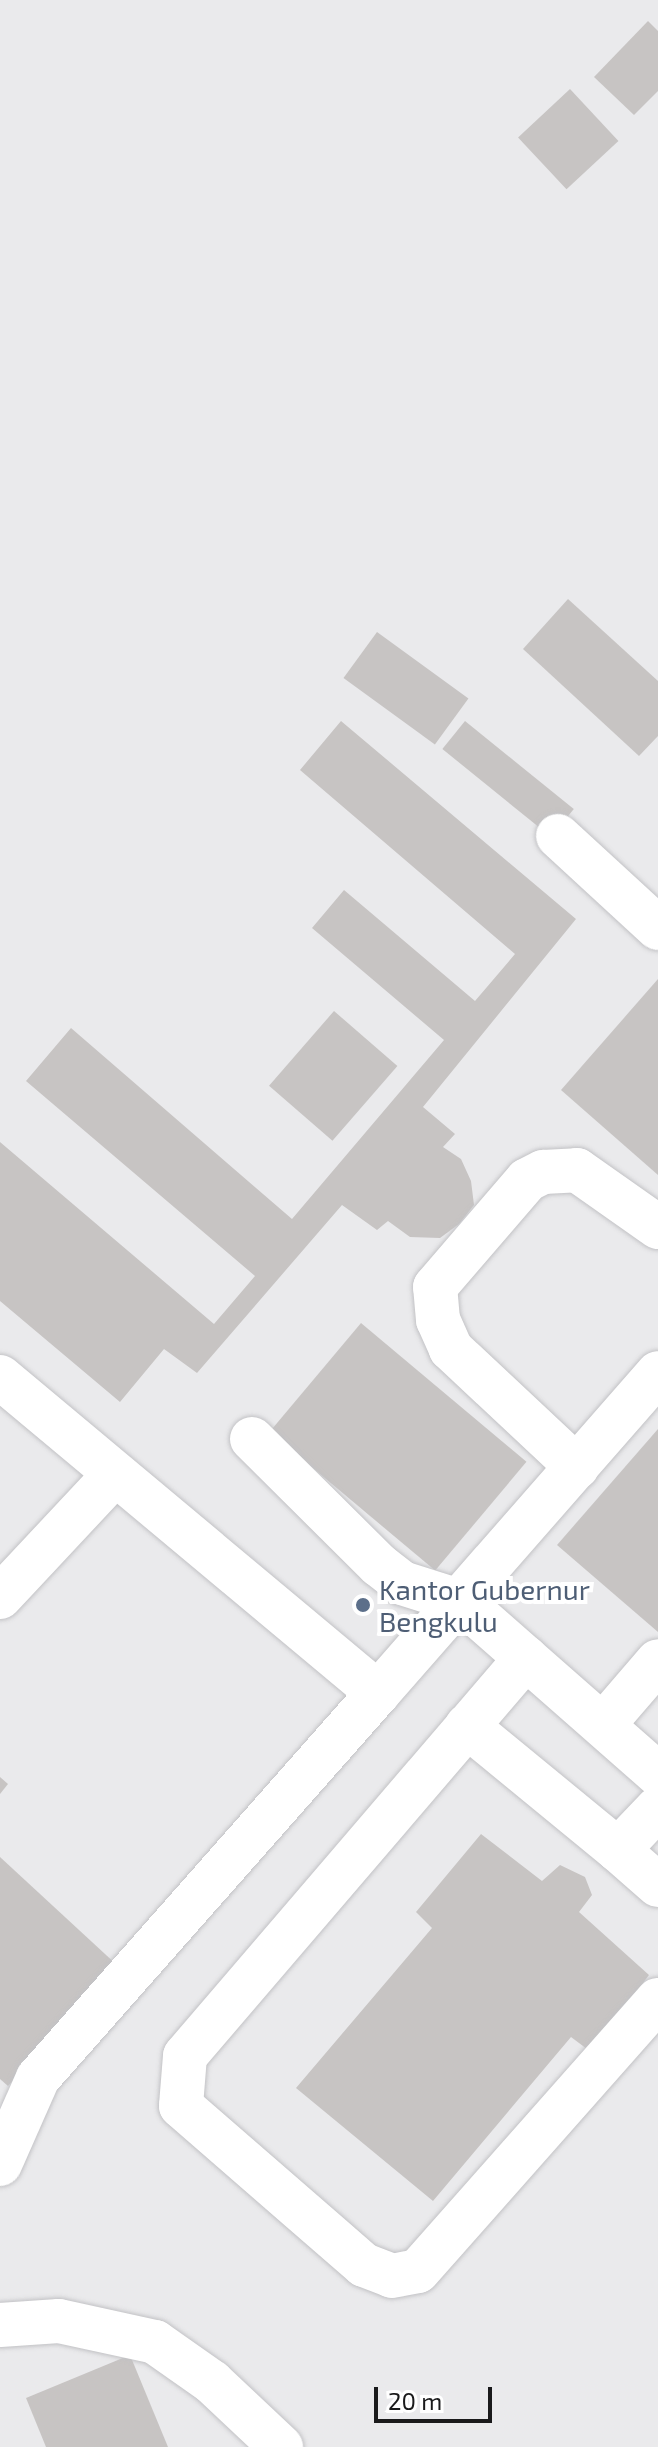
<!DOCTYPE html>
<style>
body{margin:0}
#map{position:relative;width:658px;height:2447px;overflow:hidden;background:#eaeaec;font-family:"Exo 2",sans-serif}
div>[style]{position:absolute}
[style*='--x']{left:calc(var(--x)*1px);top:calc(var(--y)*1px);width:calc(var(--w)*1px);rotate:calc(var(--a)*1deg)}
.building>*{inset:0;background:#c7c4c3;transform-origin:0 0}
.roads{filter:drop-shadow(0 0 2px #c2c2c5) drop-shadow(0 0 2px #c2c2c5)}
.minor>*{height:44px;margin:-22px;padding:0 22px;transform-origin:22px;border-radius:22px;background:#fff}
.dots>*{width:22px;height:22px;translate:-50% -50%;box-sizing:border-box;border:4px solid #fff;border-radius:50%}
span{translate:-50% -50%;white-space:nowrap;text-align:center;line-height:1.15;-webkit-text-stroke:8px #fff;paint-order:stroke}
.service-label{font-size:28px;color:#4e5e75}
.left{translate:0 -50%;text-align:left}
.scale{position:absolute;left:374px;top:2387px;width:118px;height:36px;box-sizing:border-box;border:4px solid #1a1a1b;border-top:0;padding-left:10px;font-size:24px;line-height:28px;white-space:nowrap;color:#1a1a1b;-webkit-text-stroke:6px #fff;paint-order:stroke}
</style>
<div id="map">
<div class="building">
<div style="clip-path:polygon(648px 21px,658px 31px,658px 91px,634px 115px,594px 77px)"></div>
<div style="left:570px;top:89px;width:71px;height:71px;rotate:47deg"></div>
<div style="clip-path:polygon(568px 599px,658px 681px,658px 736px,639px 756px,523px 649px)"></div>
<div style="left:377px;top:632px;width:113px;height:57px;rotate:36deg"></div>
<div style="clip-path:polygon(341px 721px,576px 919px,423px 1107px,455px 1134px,443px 1147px,461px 1159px,471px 1181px,474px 1205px,459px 1224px,440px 1238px,410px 1237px,388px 1221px,377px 1230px,342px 1205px,197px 1373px,164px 1349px,120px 1402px,0 1301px,0 1142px,214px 1324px,255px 1276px,26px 1081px,71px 1028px,292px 1219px,444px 1040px,312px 928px,344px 890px,475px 1001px,515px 954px,300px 770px)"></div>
<div style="left:465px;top:721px;width:140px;height:36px;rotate:39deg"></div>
<div style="clip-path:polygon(658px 979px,658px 1175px,561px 1090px)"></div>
<div style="left:334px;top:1011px;width:84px;height:99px;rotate:41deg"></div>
<div style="left:361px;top:1323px;width:216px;height:142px;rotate:40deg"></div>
<div style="clip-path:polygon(658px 1429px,658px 1632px,557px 1545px)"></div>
<div style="clip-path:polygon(0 1777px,8px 1784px,0 1794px)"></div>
<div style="clip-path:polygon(481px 1834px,542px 1881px,560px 1865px,585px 1877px,592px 1895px,579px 1912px,649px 1975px,591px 2052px,571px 2037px,433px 2201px,296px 2088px,432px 1928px,416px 1912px)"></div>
<div style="clip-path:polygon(0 1857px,118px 1966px,8px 2086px,0 2079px)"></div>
<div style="clip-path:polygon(130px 2355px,168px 2447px,46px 2447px,26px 2398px)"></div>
</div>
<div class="roads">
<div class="minor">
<div style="--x:558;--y:836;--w:136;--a:42.6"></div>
<div style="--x:0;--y:1377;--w:493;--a:39.9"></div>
<div style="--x:378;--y:1693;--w:425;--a:-48.8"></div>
<div style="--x:252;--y:1439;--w:179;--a:44.8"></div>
<div style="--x:379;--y:1565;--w:29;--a:38"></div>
<div style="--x:402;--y:1583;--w:63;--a:17.6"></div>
<div style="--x:462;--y:1602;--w:261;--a:41.3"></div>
<div style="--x:577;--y:1467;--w:173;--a:-136.9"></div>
<div style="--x:451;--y:1349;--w:32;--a:-114"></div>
<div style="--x:438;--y:1320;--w:33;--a:-95"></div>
<div style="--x:435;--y:1287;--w:141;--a:-49.3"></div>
<div style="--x:527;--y:1180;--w:18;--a:-27"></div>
<div style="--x:543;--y:1172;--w:34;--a:-3"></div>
<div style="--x:577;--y:1170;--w:99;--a:35.1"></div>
<div style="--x:0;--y:1597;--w:167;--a:-46.9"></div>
<div style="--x:526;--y:1658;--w:524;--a:130.59"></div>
<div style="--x:185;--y:2056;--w:50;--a:94.6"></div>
<div style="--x:181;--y:2106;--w:242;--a:41"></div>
<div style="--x:364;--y:2265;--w:30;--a:21"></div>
<div style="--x:392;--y:2276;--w:26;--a:-11"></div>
<div style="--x:418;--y:2271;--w:362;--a:-48.5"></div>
<div style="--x:603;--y:1725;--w:84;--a:-49.3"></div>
<div style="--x:467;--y:1726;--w:195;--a:39.4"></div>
<div style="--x:618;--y:1850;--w:58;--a:-46.4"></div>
<div style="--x:618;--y:1850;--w:53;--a:41.2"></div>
<div style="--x:0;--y:2164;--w:94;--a:-66.2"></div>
<div style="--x:38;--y:2078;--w:514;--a:-48.55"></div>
<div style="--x:0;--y:2325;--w:59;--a:-3.9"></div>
<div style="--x:59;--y:2321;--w:98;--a:12.3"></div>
<div style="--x:155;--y:2342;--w:70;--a:35.1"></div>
<div style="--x:212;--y:2382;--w:95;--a:43.3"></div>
</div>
</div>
<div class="dots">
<div style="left:363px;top:1605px;background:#5c6f8a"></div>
</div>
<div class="service-label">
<span class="left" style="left:379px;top:1605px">Kantor Gubernur<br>Bengkulu</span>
</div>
<div class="scale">20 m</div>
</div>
